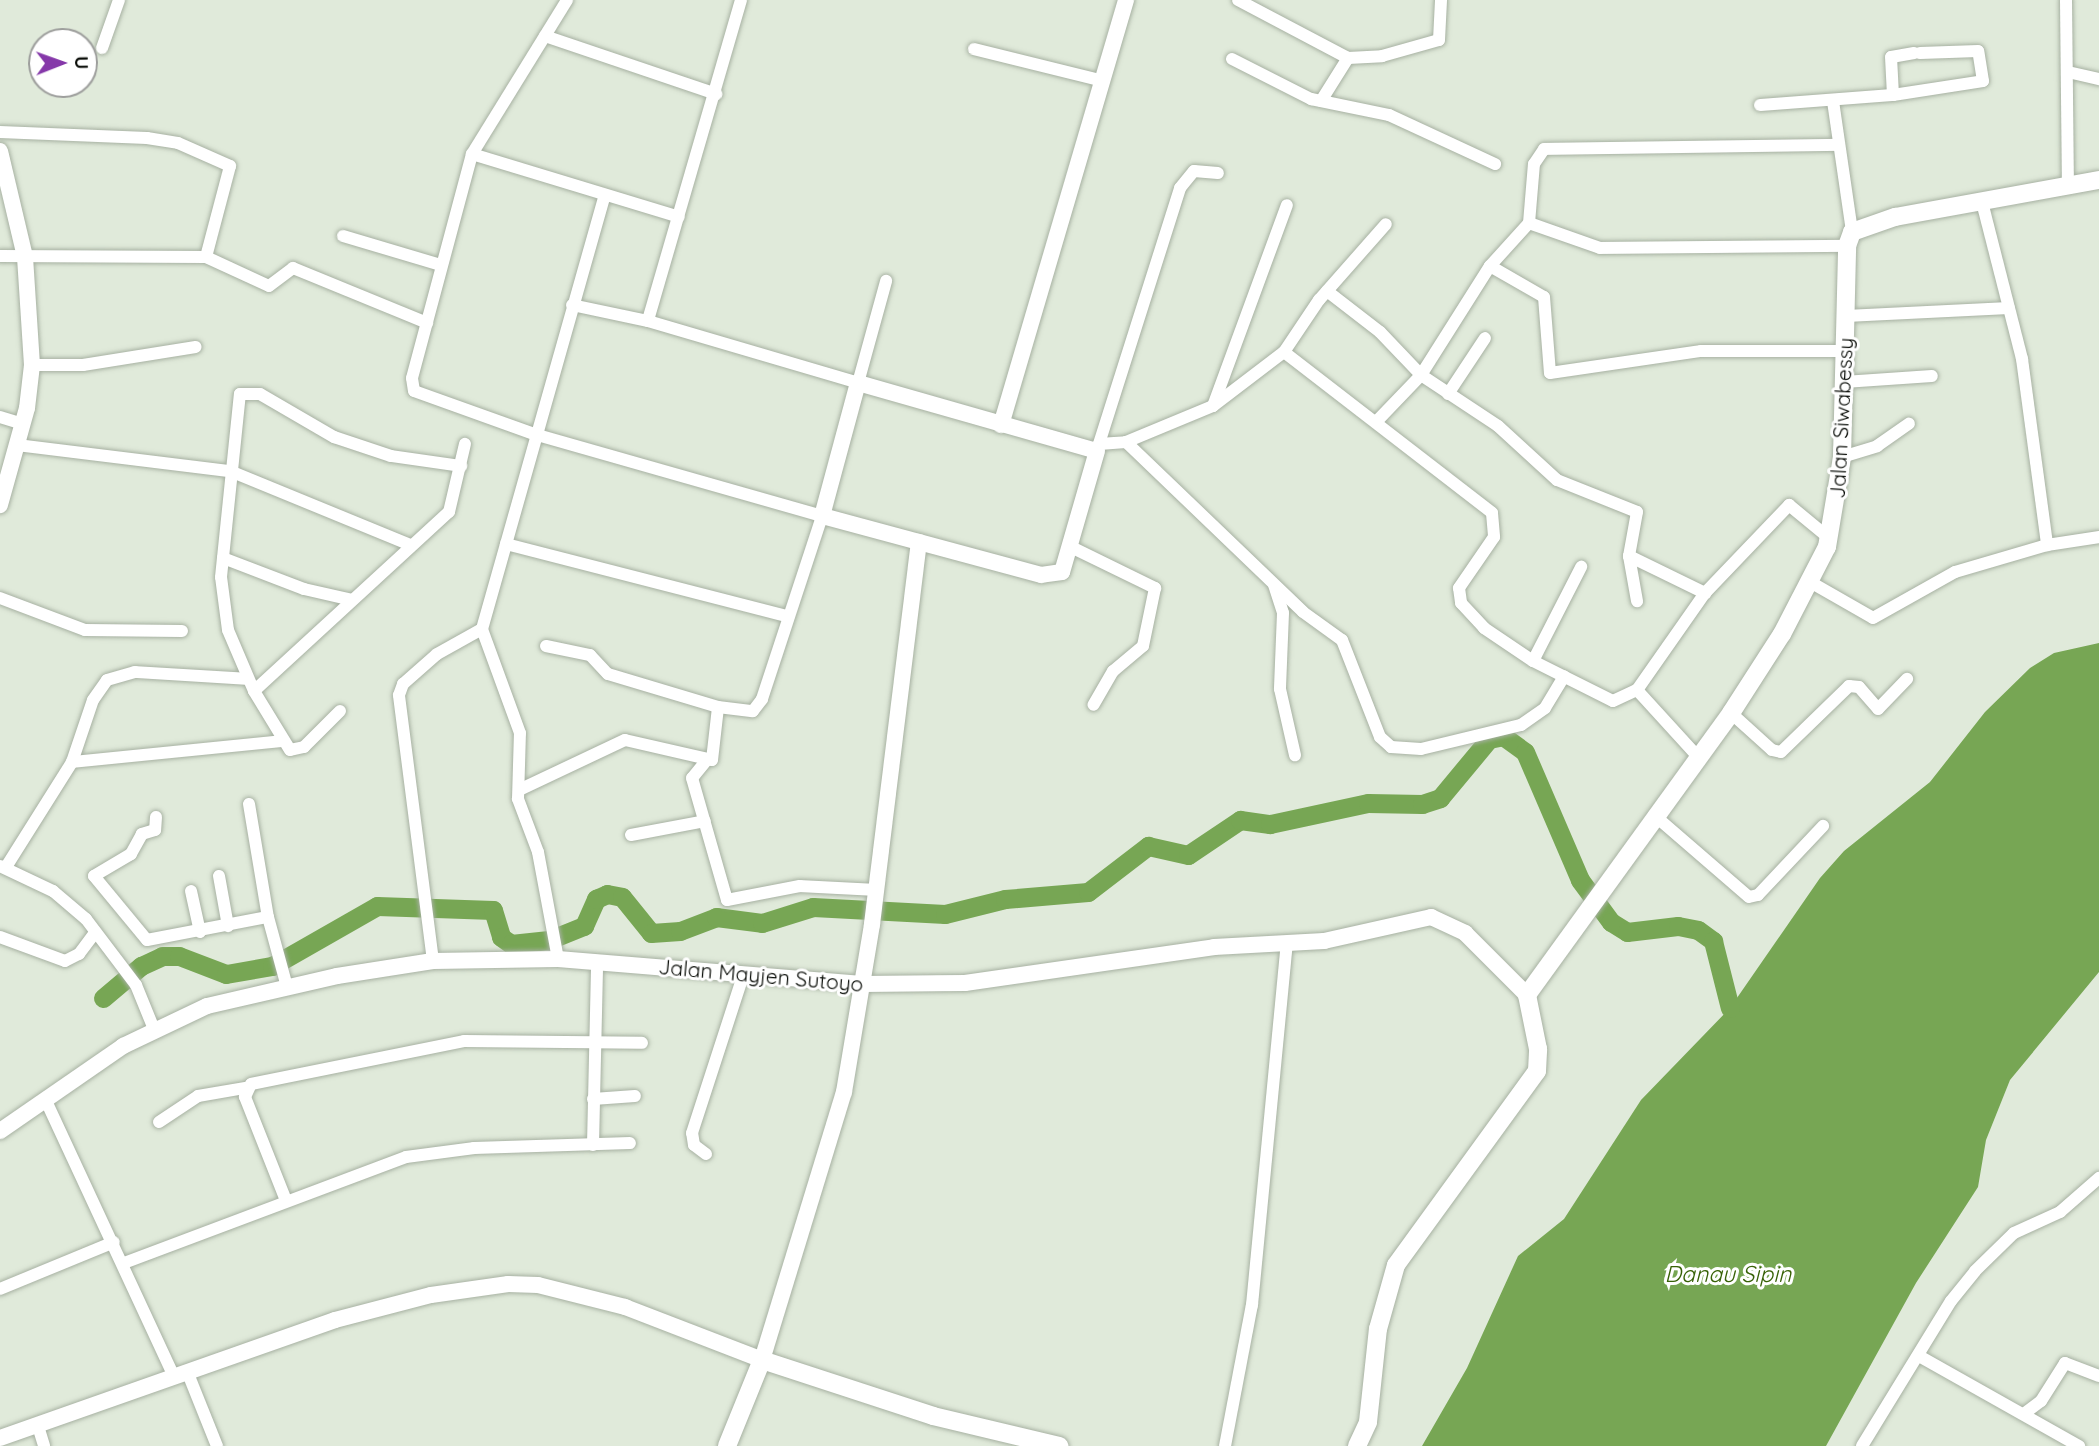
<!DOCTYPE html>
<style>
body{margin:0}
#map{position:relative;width:2099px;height:1446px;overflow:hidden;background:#e0eada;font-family:Quicksand,sans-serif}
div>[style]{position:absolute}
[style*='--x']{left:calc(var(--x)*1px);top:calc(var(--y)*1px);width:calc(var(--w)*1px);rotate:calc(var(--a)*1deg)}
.water>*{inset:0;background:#77a654}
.river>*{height:19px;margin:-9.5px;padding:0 9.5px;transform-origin:9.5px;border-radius:9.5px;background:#77a654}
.roads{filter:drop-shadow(0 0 2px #a7b1a2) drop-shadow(0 0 2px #a7b1a2)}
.minor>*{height:12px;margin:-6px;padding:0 6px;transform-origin:6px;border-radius:6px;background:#fff}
.tertiary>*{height:16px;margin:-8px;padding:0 8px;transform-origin:8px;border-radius:8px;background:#fff}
.secondary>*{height:18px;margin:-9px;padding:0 9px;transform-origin:9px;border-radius:9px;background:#fff}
span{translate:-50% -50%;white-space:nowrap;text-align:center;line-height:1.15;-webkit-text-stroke:6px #fff;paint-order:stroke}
.street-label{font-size:21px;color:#0a0d08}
.water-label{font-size:23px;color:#376206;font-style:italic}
.north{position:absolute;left:28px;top:28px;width:70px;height:70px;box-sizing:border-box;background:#fff;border:2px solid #9d9e9c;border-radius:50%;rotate:89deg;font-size:19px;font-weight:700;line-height:28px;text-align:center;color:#0a0d08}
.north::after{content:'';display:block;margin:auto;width:24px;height:32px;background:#8538a9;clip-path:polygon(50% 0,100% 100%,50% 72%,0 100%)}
</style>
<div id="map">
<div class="water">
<div style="clip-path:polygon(2099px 643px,2099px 972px,2010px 1080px,1986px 1140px,1978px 1187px,1916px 1283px,1826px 1446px,1422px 1446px,1467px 1368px,1518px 1256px,1564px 1219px,1641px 1100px,1730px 1008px,1820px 878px,1844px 851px,1930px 782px,1985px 712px,2030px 668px,2054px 653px)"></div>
</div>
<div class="river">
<div style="--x:103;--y:998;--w:50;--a:-40.1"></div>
<div style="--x:141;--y:966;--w:23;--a:-25"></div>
<div style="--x:162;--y:956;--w:17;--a:0"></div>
<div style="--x:179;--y:956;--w:50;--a:21"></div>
<div style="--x:226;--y:974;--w:47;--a:-9.9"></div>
<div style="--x:272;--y:966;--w:121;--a:-29.7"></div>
<div style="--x:377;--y:906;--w:116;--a:2"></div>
<div style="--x:493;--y:910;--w:28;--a:73"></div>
<div style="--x:501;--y:937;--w:12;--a:35"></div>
<div style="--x:511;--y:944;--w:38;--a:-6"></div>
<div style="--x:549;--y:940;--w:38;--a:-22"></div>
<div style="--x:584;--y:926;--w:30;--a:-66"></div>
<div style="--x:596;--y:899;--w:12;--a:-24"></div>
<div style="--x:607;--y:894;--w:15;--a:11"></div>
<div style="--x:622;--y:897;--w:46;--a:51.1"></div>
<div style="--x:651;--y:933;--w:29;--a:-4"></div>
<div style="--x:680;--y:931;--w:39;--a:-21"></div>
<div style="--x:716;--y:917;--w:46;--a:7.4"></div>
<div style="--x:762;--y:923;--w:53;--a:-17.4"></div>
<div style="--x:813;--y:907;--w:132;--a:3"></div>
<div style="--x:945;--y:914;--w:62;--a:-14"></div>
<div style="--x:1005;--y:899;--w:83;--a:-4.8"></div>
<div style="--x:1088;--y:892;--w:76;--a:-37.5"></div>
<div style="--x:1148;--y:846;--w:41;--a:12.7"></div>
<div style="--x:1188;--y:855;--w:63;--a:-33.9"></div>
<div style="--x:1240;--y:820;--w:30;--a:8"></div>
<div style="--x:1270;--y:824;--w:100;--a:-12.1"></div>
<div style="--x:1368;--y:803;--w:54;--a:1.1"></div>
<div style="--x:1422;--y:804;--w:19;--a:-18"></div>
<div style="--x:1440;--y:798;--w:77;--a:-50.3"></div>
<div style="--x:1489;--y:739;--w:14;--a:-12"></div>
<div style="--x:1503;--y:736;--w:27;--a:36"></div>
<div style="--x:1525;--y:752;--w:139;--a:66.7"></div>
<div style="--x:1580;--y:880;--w:52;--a:53.6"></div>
<div style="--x:1611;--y:922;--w:19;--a:32"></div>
<div style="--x:1627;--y:932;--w:51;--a:-6.7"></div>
<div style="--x:1678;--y:926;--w:20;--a:11"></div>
<div style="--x:1698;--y:930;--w:19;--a:36"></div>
<div style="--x:1713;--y:941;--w:69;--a:75.8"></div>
</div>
<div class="roads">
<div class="minor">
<div style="--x:741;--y:0;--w:334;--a:106.2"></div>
<div style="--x:648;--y:321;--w:219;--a:16.4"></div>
<div style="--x:858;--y:383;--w:106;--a:-74.6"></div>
<div style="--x:1238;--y:0;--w:124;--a:27.8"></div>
<div style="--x:2066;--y:0;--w:186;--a:89.4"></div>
<div style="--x:545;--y:36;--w:181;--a:18.7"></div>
<div style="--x:102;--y:48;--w:51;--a:-70.5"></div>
<div style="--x:974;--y:49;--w:133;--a:13.9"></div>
<div style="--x:1914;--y:53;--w:23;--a:170"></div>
<div style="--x:1891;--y:57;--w:38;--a:87"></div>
<div style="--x:1893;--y:95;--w:91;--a:-8.8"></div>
<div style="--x:1983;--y:81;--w:30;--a:-99"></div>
<div style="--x:1978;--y:51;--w:58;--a:178"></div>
<div style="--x:1232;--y:59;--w:89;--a:26.9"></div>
<div style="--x:1311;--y:99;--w:80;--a:11.6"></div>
<div style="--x:1389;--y:115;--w:117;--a:24.8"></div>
<div style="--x:2068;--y:72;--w:32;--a:13"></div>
<div style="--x:1321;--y:101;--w:51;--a:-57.9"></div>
<div style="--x:1348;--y:58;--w:34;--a:-3"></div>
<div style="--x:1382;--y:56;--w:59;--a:-15.7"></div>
<div style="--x:1439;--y:40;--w:40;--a:-87.1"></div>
<div style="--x:1833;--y:101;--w:132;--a:81.7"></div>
<div style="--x:1760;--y:105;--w:133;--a:-4.3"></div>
<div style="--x:0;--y:132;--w:147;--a:2.3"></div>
<div style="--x:147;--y:138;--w:31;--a:9"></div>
<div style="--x:178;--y:143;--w:57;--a:23.9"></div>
<div style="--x:230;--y:166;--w:94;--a:104.8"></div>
<div style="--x:472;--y:154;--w:216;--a:16.9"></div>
<div style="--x:1982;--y:202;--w:162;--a:75.7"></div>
<div style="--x:2022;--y:359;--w:188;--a:82.3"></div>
<div style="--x:1529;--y:223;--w:59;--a:-85.2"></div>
<div style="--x:1534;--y:164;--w:18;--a:-56"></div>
<div style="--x:1544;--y:149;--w:294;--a:-0.8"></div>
<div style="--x:343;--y:236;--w:102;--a:16.5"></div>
<div style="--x:0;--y:256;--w:206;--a:0.3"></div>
<div style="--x:206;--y:257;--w:69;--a:24.7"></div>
<div style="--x:269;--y:286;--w:30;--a:-37"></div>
<div style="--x:293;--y:268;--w:145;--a:22.3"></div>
<div style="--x:1490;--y:266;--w:62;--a:29.9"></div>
<div style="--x:1544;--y:297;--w:76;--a:85.5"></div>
<div style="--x:1550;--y:373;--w:153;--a:-8.3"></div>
<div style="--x:1701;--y:351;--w:144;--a:0"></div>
<div style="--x:1327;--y:291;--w:67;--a:37.7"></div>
<div style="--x:1380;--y:332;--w:59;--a:46.4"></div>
<div style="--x:1421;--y:375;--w:92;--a:33.5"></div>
<div style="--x:1498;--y:426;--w:80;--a:42.5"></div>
<div style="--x:1557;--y:480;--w:86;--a:21.8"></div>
<div style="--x:1637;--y:512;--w:45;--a:100.3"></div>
<div style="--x:1629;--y:556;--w:46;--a:79.9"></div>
<div style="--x:572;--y:305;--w:78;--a:11.9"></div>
<div style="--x:1846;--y:316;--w:163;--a:-2.8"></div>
<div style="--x:1284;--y:352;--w:63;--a:-56.1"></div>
<div style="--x:1319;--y:300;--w:101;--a:-48.6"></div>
<div style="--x:32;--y:365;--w:51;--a:0"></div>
<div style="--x:83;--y:365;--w:114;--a:-9.1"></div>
<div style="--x:1844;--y:382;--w:88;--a:-3.9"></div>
<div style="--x:1448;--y:394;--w:67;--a:-56.5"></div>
<div style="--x:1213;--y:406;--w:214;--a:-69.8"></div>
<div style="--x:0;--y:417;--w:24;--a:17"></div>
<div style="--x:1376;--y:422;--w:65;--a:-46.2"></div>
<div style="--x:1421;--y:375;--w:129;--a:-57.7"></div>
<div style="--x:1490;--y:266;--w:58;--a:-47.8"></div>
<div style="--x:1529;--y:223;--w:75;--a:19.4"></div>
<div style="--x:1600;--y:248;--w:247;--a:-0.5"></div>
<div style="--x:1126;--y:442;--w:245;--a:43.8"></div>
<div style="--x:1303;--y:612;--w:48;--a:35.7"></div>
<div style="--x:1342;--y:640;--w:104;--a:68.6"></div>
<div style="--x:1380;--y:737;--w:15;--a:42"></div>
<div style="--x:1391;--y:747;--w:30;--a:4"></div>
<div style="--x:1421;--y:749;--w:103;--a:-13.5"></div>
<div style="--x:1521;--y:725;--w:29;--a:-35"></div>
<div style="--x:1545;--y:708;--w:37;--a:-59"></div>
<div style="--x:1099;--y:444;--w:27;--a:-4"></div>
<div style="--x:1126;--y:442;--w:94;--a:-22.5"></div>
<div style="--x:1213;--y:406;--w:89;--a:-37.3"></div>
<div style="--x:1284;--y:352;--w:263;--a:37.7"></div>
<div style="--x:1492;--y:513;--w:24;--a:85"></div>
<div style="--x:1494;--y:537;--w:62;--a:124.5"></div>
<div style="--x:1459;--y:588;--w:15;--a:82"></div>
<div style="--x:1461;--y:603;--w:34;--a:47"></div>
<div style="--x:1484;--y:628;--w:59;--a:34"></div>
<div style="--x:1533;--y:661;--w:89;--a:26.6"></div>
<div style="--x:1613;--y:701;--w:26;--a:-25"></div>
<div style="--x:1637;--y:690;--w:92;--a:47.6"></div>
<div style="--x:17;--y:445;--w:215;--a:7"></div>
<div style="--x:230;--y:471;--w:195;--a:22.3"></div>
<div style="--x:1097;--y:450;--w:275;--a:-72.4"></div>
<div style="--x:1180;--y:188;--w:22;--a:-51"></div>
<div style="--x:1194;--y:171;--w:24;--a:5"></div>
<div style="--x:1842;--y:457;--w:37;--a:-17"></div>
<div style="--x:1877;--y:446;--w:39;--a:-35"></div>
<div style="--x:506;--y:544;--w:290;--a:14.4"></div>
<div style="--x:1069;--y:546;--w:96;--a:26"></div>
<div style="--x:1155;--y:588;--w:59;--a:101.7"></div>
<div style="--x:1143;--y:646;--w:39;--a:140"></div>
<div style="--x:1113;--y:671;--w:39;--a:120"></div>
<div style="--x:1629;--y:556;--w:85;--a:26"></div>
<div style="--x:223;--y:558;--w:87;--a:20.9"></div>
<div style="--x:304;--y:589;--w:49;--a:12.9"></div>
<div style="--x:1812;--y:583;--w:70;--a:29.8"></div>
<div style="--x:1873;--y:618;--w:94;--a:-29.3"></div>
<div style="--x:1955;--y:572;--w:96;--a:-16.4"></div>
<div style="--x:2047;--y:545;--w:53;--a:-8.7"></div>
<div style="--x:1274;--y:585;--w:29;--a:72"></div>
<div style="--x:1283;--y:613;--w:76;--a:92.3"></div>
<div style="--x:1280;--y:689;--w:68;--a:77.2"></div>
<div style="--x:0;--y:598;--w:91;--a:20.6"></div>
<div style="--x:85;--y:630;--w:97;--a:0.6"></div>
<div style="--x:546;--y:646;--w:45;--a:11.6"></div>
<div style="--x:590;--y:655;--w:26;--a:47"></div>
<div style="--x:608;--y:674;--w:115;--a:16.7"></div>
<div style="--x:718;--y:707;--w:35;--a:7"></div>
<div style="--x:753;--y:711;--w:15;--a:-53"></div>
<div style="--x:762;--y:699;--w:193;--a:-71.8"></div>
<div style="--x:822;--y:516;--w:299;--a:-164.1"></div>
<div style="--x:534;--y:434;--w:127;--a:-160.3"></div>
<div style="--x:414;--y:391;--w:13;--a:-99"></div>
<div style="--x:412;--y:378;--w:232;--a:-75"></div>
<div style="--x:472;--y:154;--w:181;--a:-58.3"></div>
<div style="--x:1533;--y:661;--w:106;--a:-62.9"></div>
<div style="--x:1637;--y:690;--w:118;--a:-55"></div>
<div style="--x:1705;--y:593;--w:122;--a:-46.3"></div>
<div style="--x:1789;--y:505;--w:52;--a:39.5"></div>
<div style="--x:254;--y:691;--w:265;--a:-42.6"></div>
<div style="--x:449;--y:512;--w:70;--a:-76.8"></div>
<div style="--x:340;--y:711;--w:51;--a:135"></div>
<div style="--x:304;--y:747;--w:14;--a:168"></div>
<div style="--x:290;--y:750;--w:69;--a:-121.4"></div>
<div style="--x:254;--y:691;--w:66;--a:-113.1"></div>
<div style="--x:228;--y:630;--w:53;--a:-97.5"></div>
<div style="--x:221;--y:577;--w:184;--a:-84.1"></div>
<div style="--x:240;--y:394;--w:20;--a:0"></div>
<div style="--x:260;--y:394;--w:86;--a:30.2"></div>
<div style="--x:334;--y:437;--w:60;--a:18.4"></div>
<div style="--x:391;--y:456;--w:71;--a:8.1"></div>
<div style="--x:1731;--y:713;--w:55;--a:42.1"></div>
<div style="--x:1772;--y:750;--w:9;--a:13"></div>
<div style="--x:1781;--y:752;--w:95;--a:-44.1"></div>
<div style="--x:1849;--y:686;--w:10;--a:6"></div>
<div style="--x:1859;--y:687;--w:29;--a:49"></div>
<div style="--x:1878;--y:709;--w:42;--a:-46"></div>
<div style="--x:706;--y:761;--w:22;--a:129"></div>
<div style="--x:692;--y:778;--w:127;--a:74"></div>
<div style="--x:727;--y:900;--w:74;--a:-10.9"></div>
<div style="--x:800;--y:886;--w:76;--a:3"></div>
<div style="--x:72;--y:762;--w:212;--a:-5.7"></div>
<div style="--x:519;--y:790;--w:117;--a:-25.3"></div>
<div style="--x:625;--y:740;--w:89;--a:12.9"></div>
<div style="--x:712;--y:760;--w:53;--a:-83.5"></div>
<div style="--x:249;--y:804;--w:115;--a:80.5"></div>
<div style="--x:268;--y:917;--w:73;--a:74.8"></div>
<div style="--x:1654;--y:815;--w:125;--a:40.8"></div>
<div style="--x:1749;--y:897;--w:9;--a:-13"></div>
<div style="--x:1758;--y:895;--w:95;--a:-46.7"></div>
<div style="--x:156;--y:817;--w:13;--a:94"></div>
<div style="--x:155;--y:830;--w:14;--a:163"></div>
<div style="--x:142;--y:834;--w:23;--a:119"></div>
<div style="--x:131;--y:854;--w:43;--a:149.3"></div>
<div style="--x:94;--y:876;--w:83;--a:50.4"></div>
<div style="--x:147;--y:940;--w:123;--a:-10.8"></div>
<div style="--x:631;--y:835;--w:75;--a:-10.7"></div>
<div style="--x:0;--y:866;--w:59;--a:25.3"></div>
<div style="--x:53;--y:891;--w:43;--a:40.3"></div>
<div style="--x:86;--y:919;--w:83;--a:52.9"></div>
<div style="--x:136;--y:985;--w:48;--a:67.8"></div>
<div style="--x:6;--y:867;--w:124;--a:-57.8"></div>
<div style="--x:72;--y:762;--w:65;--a:-71.3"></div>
<div style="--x:93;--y:700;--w:24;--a:-55"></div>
<div style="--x:107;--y:680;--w:29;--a:-16"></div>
<div style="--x:135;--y:672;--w:113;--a:3.5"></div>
<div style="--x:219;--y:876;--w:51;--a:79.8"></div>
<div style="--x:191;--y:891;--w:42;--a:77.6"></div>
<div style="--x:0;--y:937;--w:69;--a:20.3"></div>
<div style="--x:65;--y:961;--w:16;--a:-27"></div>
<div style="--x:79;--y:954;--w:26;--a:-53"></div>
<div style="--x:558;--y:959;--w:109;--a:-100.6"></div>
<div style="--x:538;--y:852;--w:57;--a:-110.7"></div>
<div style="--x:518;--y:799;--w:66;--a:-88.3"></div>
<div style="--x:520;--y:733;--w:111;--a:-110.1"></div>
<div style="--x:482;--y:629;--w:448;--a:-74.2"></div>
<div style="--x:433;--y:961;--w:268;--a:-97.3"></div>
<div style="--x:399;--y:695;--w:12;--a:-70"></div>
<div style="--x:403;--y:684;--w:45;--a:-41.4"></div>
<div style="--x:437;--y:654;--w:51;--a:-29.1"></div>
<div style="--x:593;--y:1099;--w:42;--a:-4.1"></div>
<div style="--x:47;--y:1103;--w:301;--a:65.1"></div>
<div style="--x:159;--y:1122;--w:47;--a:-33.7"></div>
<div style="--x:198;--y:1096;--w:48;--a:-9.7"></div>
<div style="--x:593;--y:1145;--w:182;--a:-88.7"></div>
<div style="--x:706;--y:1154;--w:15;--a:-143"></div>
<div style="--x:694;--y:1145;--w:12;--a:-99"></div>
<div style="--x:692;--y:1133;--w:168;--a:-72"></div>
<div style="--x:285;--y:1198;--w:109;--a:-111.6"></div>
<div style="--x:245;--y:1097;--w:14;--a:-65"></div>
<div style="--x:251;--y:1084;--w:217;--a:-11.4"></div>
<div style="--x:464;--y:1041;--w:178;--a:0.6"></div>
<div style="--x:124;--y:1263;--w:301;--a:-20.6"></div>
<div style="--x:406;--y:1157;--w:69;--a:-7.5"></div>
<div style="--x:474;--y:1148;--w:156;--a:-1.8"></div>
<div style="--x:0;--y:1289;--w:123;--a:-22.4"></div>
<div style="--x:1919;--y:1356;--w:184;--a:29.4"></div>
<div style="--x:187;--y:1371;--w:81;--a:68.2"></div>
<div style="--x:2025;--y:1413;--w:20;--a:-37"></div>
<div style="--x:2041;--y:1401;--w:45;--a:-57.7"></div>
<div style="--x:2065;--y:1363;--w:36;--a:21"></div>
<div style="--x:38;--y:1426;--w:21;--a:73"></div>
<div style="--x:1225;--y:1446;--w:144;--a:-79.2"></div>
<div style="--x:1252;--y:1305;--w:363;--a:-84.5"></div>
<div style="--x:1862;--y:1446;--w:170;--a:-58.5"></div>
<div style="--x:1951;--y:1301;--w:38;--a:-51"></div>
<div style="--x:1975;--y:1271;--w:54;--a:-44.3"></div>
<div style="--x:2014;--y:1233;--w:51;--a:-24.5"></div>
<div style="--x:2060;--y:1212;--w:52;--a:-41.1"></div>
</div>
<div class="tertiary">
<div style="--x:0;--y:151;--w:109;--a:76.7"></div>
<div style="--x:25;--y:257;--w:108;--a:86.3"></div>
<div style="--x:32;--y:365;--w:43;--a:96.6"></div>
<div style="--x:27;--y:408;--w:101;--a:105.6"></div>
<div style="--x:858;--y:383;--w:248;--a:15.9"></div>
<div style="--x:1097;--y:451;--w:126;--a:106.1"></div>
<div style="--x:1062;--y:572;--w:21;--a:172"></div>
<div style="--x:1041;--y:575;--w:227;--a:-164.9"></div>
<div style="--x:822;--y:516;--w:138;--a:-74.9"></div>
<div style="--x:1001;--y:425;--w:443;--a:-73.6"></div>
<div style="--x:0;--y:1131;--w:150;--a:-34.6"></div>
<div style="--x:123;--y:1046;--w:93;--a:-25.5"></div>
<div style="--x:207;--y:1006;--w:133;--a:-13"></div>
<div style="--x:337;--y:976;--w:97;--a:-8.9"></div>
<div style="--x:433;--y:961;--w:125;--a:-0.9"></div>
<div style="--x:558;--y:959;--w:305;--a:4.7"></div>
<div style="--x:862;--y:984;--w:103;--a:-0.6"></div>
<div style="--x:965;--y:983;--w:252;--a:-8.2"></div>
<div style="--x:1214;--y:947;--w:110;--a:-3.1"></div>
<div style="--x:1324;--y:941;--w:110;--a:-12.6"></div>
<div style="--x:1431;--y:917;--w:38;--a:25"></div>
<div style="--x:1465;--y:933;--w:88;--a:45"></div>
<div style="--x:0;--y:1438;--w:355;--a:-19.4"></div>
<div style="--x:335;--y:1320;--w:99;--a:-14.6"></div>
<div style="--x:431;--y:1295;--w:78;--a:-8.1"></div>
<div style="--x:508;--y:1284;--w:30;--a:2"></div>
<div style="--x:538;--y:1285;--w:90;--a:14.2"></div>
<div style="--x:625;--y:1307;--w:147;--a:21.1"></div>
<div style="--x:762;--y:1360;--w:280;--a:-73"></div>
<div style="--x:844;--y:1092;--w:170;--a:-80.5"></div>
<div style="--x:872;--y:924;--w:385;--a:-83"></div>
</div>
<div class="secondary">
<div style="--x:727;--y:1446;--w:93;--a:-67.9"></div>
<div style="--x:762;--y:1360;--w:180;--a:18.1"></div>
<div style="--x:933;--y:1416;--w:130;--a:13.4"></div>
<div style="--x:1357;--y:1446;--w:26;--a:-65"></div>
<div style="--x:1368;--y:1422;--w:94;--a:-83.9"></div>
<div style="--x:1378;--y:1329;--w:66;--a:-74.3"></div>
<div style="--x:1396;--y:1265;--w:240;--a:-54"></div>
<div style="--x:1537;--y:1071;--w:22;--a:-87"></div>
<div style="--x:1538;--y:1049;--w:55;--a:-101.5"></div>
<div style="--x:1527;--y:995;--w:348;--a:-54.1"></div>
<div style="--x:1731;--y:713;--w:94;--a:-57.2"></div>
<div style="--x:1782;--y:634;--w:98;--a:-62.7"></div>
<div style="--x:1827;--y:547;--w:91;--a:-80.5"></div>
<div style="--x:1842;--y:457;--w:211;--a:-88.6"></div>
<div style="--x:1847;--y:246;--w:15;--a:-70"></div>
<div style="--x:1852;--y:232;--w:46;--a:-19.2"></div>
<div style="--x:1895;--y:217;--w:207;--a:-10.3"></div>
</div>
</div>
<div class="street-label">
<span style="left:1841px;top:418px;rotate:-87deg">Jalan Siwabessy</span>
<span style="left:761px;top:975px;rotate:5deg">Jalan Mayjen Sutoyo</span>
</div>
<div class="water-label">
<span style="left:1728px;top:1274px">Danau Sipin</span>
</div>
<div class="north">U</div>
</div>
